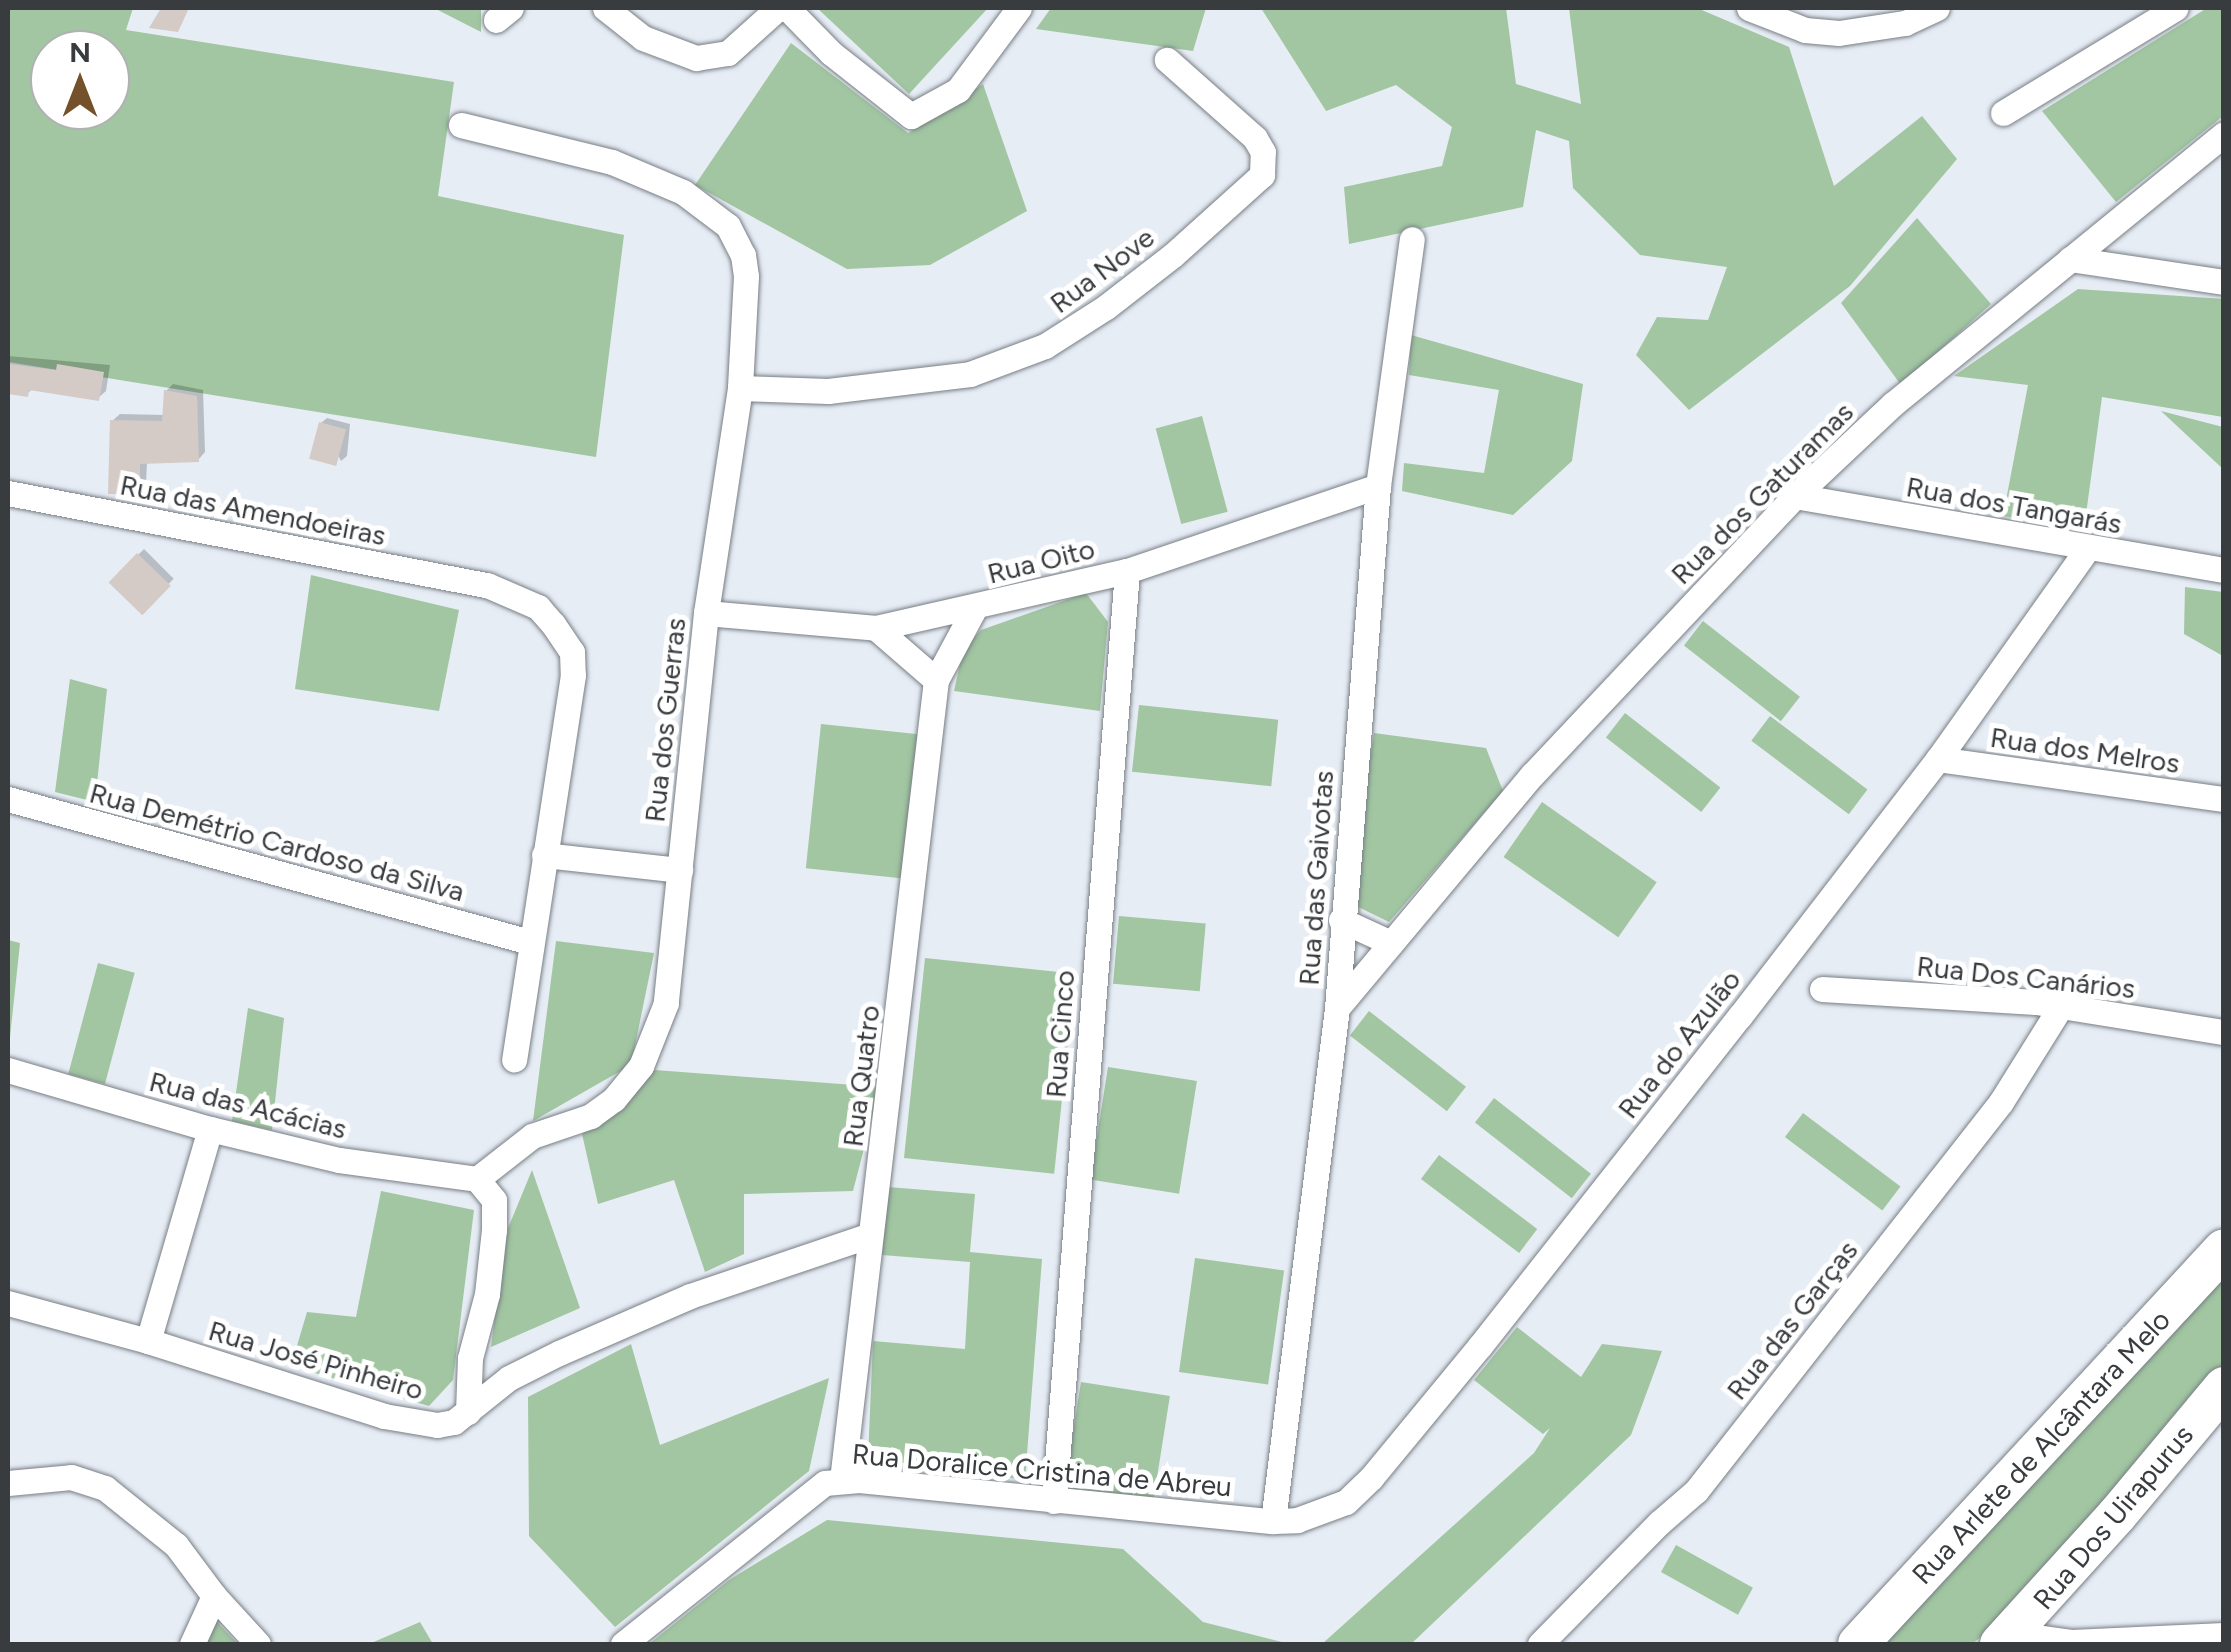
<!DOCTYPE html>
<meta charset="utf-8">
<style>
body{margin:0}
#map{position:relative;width:2231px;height:1652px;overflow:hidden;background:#e7edf5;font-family:Figtree,sans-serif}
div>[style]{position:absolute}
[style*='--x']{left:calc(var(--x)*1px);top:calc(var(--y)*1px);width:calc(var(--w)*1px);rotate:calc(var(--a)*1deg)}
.green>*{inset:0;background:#a1c6a1;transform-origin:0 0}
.shadow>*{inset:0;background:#0003;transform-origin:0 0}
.building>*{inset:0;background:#d4cac6;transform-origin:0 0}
.roads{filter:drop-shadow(0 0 2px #787e84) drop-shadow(0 0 2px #787e84)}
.street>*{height:25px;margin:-12.5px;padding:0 12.5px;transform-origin:12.5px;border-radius:12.5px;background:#fff}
.primary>*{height:40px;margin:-20px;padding:0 20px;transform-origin:20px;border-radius:20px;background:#fff}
span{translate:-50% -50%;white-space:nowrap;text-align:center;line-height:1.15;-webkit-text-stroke:10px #fff;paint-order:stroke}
.street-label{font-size:28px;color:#393c3f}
.frame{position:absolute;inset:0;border:10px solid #393c3f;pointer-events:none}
.north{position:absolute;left:30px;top:30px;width:100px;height:100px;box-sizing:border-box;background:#fff;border:2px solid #b0b1b2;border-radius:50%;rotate:0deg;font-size:28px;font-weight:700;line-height:40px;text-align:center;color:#393c3f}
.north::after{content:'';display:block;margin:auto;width:35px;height:45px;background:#74512a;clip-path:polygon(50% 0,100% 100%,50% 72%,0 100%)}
</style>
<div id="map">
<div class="green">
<div style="clip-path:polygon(evenodd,8px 8px,133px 8px,126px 30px,454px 82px,438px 196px,624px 235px,596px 457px,8px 362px,8px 8px,50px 50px,110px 50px,110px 110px,50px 110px,50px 50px)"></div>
<div style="clip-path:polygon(434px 8px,481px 8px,481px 33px,481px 32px)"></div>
<div style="clip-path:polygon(817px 8px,988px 8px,909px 94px)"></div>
<div style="clip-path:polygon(1051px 8px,1206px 8px,1193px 51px,1036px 29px)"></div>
<div style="clip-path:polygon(1261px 8px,1506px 8px,1516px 84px,1581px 104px,1569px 8px,1697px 8px,1789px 47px,1834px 186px,1922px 116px,1957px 159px,1850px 286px,1689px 410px,1636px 355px,1657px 317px,1708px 320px,1727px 267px,1640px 255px,1573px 188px,1569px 141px,1536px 130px,1523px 207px,1349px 244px,1344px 187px,1442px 166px,1452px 127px,1396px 85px,1326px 111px)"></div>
<div style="clip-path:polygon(2207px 8px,2223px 8px,2223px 116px,2116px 202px,2042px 111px)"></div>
<div style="clip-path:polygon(791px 43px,908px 133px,983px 84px,1027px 211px,930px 265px,847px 269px,695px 185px)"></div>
<div style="clip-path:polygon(1917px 218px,1991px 304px,1901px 385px,1841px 303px)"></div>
<div style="clip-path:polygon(2078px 289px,2224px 299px,2223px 417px,2102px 397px,2084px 529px,2003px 516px,2028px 385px,1954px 376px)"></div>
<div style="clip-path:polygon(1411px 335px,1583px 384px,1572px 461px,1513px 515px,1402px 491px,1404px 463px,1484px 473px,1499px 390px,1409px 375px)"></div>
<div style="clip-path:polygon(2161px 411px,2223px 427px,2223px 469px)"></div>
<div style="left:1202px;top:416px;width:99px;height:48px;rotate:75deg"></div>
<div style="clip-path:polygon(311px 575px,459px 610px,439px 711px,295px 689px)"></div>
<div style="clip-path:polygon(2185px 587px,2223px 592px,2223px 656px,2184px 634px)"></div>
<div style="clip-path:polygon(1086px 593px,1108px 622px,1100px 711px,954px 691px,963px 650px,981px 630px)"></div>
<div style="left:1703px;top:621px;width:123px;height:31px;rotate:38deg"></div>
<div style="clip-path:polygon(70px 679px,107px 689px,95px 802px,55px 792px)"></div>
<div style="left:1139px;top:705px;width:140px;height:67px;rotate:6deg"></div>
<div style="left:1625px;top:713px;width:121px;height:31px;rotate:38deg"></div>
<div style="left:1770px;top:716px;width:122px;height:31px;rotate:37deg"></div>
<div style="left:821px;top:724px;width:98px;height:145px;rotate:6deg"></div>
<div style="clip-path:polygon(1374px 733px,1486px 748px,1503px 791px,1389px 922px,1346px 901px)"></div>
<div style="left:1542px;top:802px;width:140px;height:67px;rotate:35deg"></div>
<div style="left:1119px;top:916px;width:87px;height:68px;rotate:5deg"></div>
<div style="clip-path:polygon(8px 940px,20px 943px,8px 1056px)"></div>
<div style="clip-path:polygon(556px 941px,654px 953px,631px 1065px,533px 1121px)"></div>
<div style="left:925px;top:958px;width:151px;height:201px;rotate:6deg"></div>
<div style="left:98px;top:963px;width:38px;height:115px;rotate:15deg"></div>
<div style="clip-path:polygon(248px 1008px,284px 1018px,272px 1130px,232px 1121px)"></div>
<div style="left:1369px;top:1011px;width:123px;height:31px;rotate:38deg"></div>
<div style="left:1108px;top:1067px;width:90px;height:114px;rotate:9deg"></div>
<div style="clip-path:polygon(655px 1070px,880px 1087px,853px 1191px,744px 1194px,744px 1254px,705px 1272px,674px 1180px,598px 1204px,582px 1134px)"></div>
<div style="left:1494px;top:1098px;width:123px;height:31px;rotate:38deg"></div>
<div style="left:1803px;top:1113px;width:122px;height:30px;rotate:37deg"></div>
<div style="left:1439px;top:1155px;width:123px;height:30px;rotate:37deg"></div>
<div style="clip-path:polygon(532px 1170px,580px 1308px,491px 1347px,506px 1233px)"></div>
<div style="clip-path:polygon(888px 1187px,975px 1194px,970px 1252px,1042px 1259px,1025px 1480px,868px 1458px,873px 1341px,965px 1349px,970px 1262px,882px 1255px)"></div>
<div style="clip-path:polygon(381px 1191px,474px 1210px,453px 1380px,429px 1406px,291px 1366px,307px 1312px,356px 1317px)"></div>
<div style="left:1195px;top:1258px;width:90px;height:115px;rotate:8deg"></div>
<div style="clip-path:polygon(2223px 1263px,2223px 1370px,2001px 1621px,1972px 1644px,1872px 1644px)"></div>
<div style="clip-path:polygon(1517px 1327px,1581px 1377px,1602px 1344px,1662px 1351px,1631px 1435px,1411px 1644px,1322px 1644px,1534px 1453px,1550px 1428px,1543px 1434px,1474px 1380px)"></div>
<div style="clip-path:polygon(631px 1344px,660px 1445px,829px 1378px,809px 1471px,615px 1627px,529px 1536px,528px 1397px)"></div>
<div style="left:1081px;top:1382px;width:90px;height:115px;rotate:9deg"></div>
<div style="clip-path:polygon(827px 1520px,1123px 1549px,1203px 1622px,1290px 1644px,649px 1644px,729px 1580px)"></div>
<div style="left:1676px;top:1545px;width:88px;height:31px;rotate:29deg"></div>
<div style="clip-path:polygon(216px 1621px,238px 1644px,205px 1644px)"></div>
<div style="clip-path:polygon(420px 1622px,433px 1644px,369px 1644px)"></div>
</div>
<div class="shadow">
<div style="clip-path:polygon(8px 356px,110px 365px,106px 391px,98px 398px,33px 388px,27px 394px,8px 391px)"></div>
<div style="clip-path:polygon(173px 384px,203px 390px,205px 452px,198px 460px,147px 461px,146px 485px,139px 492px,112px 421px,120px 414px,165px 415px,166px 391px)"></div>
<div style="clip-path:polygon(327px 418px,350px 424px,347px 456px,341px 461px,321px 423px)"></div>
<div style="left:144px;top:549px;width:42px;height:47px;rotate:45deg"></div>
</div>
<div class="building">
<div style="clip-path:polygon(161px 8px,189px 8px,178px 32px,149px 28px)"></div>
<div style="clip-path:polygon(8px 364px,56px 370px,57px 364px,104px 372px,99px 401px,29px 390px,28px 397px,8px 394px)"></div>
<div style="clip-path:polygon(164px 390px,197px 396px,199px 462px,140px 464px,140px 495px,108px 494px,110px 420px,162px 421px)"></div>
<div style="left:319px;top:422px;width:28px;height:38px;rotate:15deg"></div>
<div style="left:137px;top:553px;width:47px;height:41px;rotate:44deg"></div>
</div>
<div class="roads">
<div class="street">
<div style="--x:605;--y:8;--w:48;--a:38.3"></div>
<div style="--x:643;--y:38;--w:57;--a:20.7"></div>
<div style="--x:696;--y:58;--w:32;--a:-9"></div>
<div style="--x:728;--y:53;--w:67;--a:-42"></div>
<div style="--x:787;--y:8;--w:63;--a:45.6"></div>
<div style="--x:831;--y:53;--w:102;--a:38.2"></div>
<div style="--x:911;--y:116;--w:54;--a:-29"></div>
<div style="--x:958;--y:90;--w:102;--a:-53.4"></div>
<div style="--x:1749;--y:8;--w:60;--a:21.4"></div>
<div style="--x:1805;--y:30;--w:34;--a:5"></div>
<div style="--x:1839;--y:33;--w:67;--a:-8.6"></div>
<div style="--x:1905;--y:23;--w:35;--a:-25"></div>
<div style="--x:496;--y:20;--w:19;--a:-39"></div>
<div style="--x:2003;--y:113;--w:202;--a:-31.3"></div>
<div style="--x:461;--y:125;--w:155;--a:13.8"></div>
<div style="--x:612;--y:162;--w:77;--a:22.9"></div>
<div style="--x:683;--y:192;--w:56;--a:37.1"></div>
<div style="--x:728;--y:226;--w:33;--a:63"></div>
<div style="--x:743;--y:255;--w:21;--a:82"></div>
<div style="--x:746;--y:276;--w:112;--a:93.1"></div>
<div style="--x:740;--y:388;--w:228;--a:98.6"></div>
<div style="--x:706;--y:613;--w:392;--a:95.9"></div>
<div style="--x:666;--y:1003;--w:68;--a:111.6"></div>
<div style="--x:641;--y:1066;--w:43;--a:129.3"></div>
<div style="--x:614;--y:1099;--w:29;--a:144"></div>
<div style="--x:591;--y:1116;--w:62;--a:161.3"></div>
<div style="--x:532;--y:1136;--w:70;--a:142"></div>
<div style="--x:2070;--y:259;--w:156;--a:8.5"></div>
<div style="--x:740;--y:388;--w:88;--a:2"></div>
<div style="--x:828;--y:391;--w:143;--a:-6.8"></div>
<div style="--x:970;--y:374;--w:80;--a:-20.5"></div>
<div style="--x:1045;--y:346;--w:72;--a:-32.6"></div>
<div style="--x:1106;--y:307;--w:85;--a:-37.8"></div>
<div style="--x:1173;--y:255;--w:120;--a:-42"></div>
<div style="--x:1262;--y:175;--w:23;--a:-88"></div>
<div style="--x:1263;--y:152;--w:16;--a:-120"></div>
<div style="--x:1255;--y:138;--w:118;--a:-138.4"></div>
<div style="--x:8;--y:493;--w:488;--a:10.9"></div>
<div style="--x:487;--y:585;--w:56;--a:23.3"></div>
<div style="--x:538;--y:607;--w:23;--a:49"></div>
<div style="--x:553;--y:624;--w:34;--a:56"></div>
<div style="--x:572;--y:652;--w:23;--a:88"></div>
<div style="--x:573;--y:675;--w:389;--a:98.7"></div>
<div style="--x:1795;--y:496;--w:435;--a:9.8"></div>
<div style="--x:706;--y:613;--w:171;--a:5"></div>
<div style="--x:876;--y:628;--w:257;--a:-12.8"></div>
<div style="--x:1127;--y:571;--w:265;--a:-18.7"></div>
<div style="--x:936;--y:680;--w:81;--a:-61.8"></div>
<div style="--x:1938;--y:759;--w:289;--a:8"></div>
<div style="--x:8;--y:799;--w:541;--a:15.32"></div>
<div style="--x:544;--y:855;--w:137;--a:6.3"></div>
<div style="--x:1341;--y:920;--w:55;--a:24.7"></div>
<div style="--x:1822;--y:989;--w:214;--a:3.5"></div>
<div style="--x:2036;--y:1002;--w:190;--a:9.1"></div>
<div style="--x:1337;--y:1008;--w:305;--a:-50.1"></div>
<div style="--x:1533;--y:774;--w:382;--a:-46.7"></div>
<div style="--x:1795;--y:496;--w:134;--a:-43.2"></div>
<div style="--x:1893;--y:404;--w:427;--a:-39.2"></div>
<div style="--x:8;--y:1070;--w:210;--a:16.3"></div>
<div style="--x:210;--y:1129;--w:133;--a:13.5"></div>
<div style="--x:339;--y:1160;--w:139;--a:7.8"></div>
<div style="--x:8;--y:1303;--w:145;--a:15.2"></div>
<div style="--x:148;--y:1341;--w:248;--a:17.6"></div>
<div style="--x:384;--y:1416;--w:54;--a:9.6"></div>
<div style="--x:437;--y:1425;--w:17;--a:-10"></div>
<div style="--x:454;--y:1422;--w:70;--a:-38.7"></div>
<div style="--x:509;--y:1378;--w:56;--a:-26.6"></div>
<div style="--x:559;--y:1353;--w:143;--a:-23.5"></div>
<div style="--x:690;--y:1296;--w:190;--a:-18.7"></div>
<div style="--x:148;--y:1341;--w:221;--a:-73.7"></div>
<div style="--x:468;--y:1412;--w:54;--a:-87.9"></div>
<div style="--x:470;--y:1358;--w:66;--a:-75.1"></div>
<div style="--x:487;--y:1294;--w:64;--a:-83.8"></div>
<div style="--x:494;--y:1230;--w:30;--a:-90"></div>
<div style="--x:494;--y:1200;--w:27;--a:-129"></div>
<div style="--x:842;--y:1480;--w:806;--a:-83.3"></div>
<div style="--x:936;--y:680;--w:79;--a:-139.1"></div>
<div style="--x:8;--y:1483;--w:63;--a:-5.4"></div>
<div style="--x:71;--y:1477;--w:36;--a:18"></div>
<div style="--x:105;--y:1488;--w:91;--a:38.8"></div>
<div style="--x:176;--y:1545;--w:64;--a:53.3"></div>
<div style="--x:214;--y:1596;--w:65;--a:47.5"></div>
<div style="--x:1054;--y:1501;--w:933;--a:-85.51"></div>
<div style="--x:1273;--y:1521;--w:517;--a:-82.89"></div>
<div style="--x:1337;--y:1008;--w:524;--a:-85.51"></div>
<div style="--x:1378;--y:486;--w:249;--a:-82.2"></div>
<div style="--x:2013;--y:1634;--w:60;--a:7.7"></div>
<div style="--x:2072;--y:1642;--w:152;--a:-2.6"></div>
<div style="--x:192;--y:1644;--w:53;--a:-65.4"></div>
<div style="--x:623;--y:1644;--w:258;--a:-38.6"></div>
<div style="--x:825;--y:1483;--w:34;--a:-5"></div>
<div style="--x:859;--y:1480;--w:416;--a:5.7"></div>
<div style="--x:1273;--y:1521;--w:24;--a:-2"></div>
<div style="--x:1297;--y:1520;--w:52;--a:-20.2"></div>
<div style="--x:1346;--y:1502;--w:35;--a:-44"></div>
<div style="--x:1371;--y:1478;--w:171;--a:-50.5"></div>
<div style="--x:1480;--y:1346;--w:420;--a:-51.8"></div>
<div style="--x:1740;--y:1016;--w:324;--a:-52.4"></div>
<div style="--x:1938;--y:759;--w:257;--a:-54.6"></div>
<div style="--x:1540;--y:1644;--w:170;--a:-45.5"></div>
<div style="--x:1659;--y:1523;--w:49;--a:-40.9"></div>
<div style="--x:1696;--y:1491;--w:494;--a:-51.9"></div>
<div style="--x:2001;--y:1102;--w:113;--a:-58"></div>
</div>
<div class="primary">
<div style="--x:1858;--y:1644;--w:538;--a:-47.18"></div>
<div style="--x:2000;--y:1644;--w:174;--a:-47.8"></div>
<div style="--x:2117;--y:1515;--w:167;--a:-50.1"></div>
</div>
</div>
<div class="street-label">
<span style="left:1102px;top:270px;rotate:-37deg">Rua Nove</span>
<span style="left:1762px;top:493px;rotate:-45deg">Rua dos Gaturamas</span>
<span style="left:2014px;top:505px;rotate:10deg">Rua dos Tangarás</span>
<span style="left:253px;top:510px;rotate:11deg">Rua das Amendoeiras</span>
<span style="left:1041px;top:561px;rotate:-14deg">Rua Oito</span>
<span style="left:665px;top:720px;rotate:-84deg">Rua dos Guerras</span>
<span style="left:2085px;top:750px;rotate:8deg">Rua dos Melros</span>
<span style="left:277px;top:842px;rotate:15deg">Rua Demétrio Cardoso da Silva</span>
<span style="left:1316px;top:878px;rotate:-86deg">Rua das Gaivotas</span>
<span style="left:2026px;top:977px;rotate:6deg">Rua Dos Canários</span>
<span style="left:1060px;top:1034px;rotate:-86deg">Rua Cinco</span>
<span style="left:1679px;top:1044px;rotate:-52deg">Rua do Azulão</span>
<span style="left:861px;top:1076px;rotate:-83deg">Rua Quatro</span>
<span style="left:248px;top:1105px;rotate:14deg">Rua das Acácias</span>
<span style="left:1792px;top:1320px;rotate:-52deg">Rua das Garças</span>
<span style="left:316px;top:1360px;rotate:16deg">Rua José Pinheiro</span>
<span style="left:2041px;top:1447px;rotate:-47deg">Rua Arlete de Alcântara Melo</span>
<span style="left:1042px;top:1470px;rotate:5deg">Rua Doralice Cristina de Abreu</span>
<span style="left:2113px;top:1517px;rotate:-50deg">Rua Dos Uirapurus</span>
</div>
<div class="frame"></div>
<div class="north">N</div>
</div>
